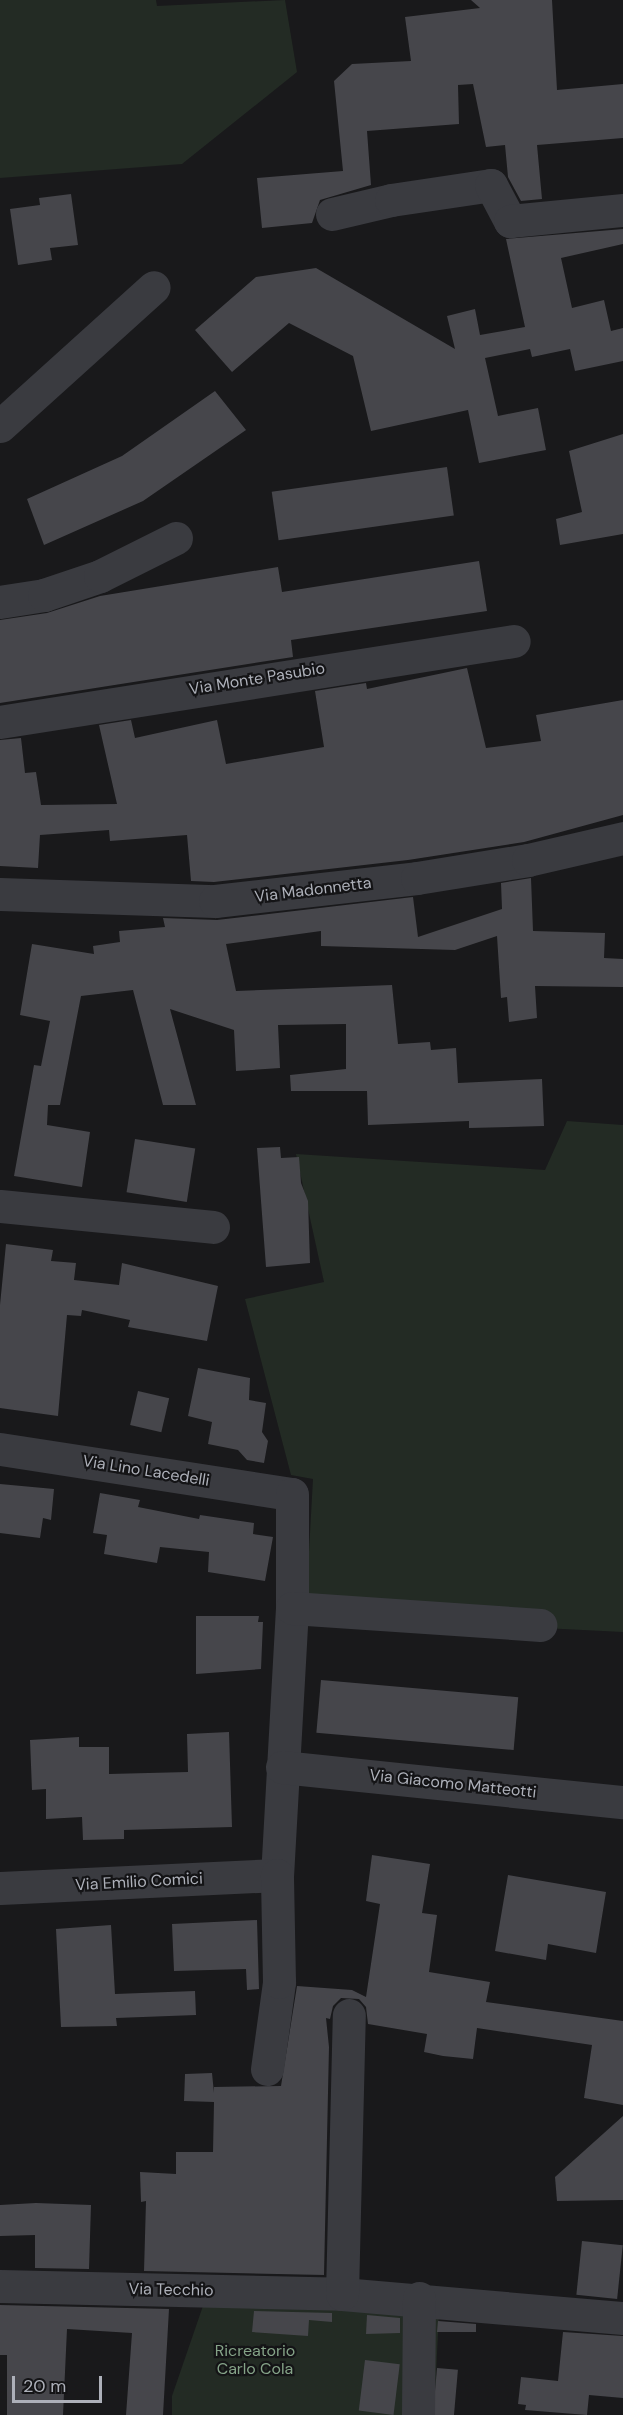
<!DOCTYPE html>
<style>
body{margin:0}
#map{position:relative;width:623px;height:2415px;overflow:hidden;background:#19191b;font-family:"DM Sans",sans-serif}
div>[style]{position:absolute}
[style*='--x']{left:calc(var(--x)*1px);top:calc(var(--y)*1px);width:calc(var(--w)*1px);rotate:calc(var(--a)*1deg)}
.green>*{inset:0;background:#232b24}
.building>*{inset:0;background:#46464b;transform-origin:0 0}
.minor>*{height:33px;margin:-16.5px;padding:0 16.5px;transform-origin:16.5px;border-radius:16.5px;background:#3a3b40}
span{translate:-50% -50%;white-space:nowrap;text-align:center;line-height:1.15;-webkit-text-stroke:4.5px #141416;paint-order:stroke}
.street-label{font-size:16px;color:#adb0b9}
.park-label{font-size:16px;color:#85a388}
.scale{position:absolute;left:12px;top:2376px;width:90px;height:27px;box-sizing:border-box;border:3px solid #adb0b9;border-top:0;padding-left:8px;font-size:18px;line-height:21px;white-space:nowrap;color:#adb0b9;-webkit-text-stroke:4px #141416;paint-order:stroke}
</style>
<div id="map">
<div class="green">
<div style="clip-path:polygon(0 0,156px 0,157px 6px,285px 0,297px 72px,182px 164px,0 178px)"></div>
<div style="clip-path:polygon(567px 1121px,623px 1125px,623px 1632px,427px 1622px,306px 1605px,313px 1479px,291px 1475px,245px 1299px,324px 1282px,296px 1154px,545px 1170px)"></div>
<div style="clip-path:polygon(204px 2303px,439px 2313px,434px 2415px,172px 2415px,172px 2396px)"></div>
</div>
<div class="building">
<div style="clip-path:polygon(471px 0,552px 0,557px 90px,623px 84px,623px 138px,537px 145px,542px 199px,521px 201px,508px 177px,505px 145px,486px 147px,473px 84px,458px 85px,459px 124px,367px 131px,371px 185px,320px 200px,312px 223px,262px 228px,257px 178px,343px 171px,334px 81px,352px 64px,411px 61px,405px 17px,480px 8px)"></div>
<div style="clip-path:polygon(71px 194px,78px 245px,50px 248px,52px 260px,18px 265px,10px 209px,40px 205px,39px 198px)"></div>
<div style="clip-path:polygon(623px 229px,623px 244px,561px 258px,572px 308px,604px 300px,611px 331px,623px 328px,623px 361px,575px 371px,570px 349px,532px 357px,530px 349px,485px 358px,498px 416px,538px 408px,546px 450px,479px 463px,468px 410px,371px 431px,353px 356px,289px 323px,232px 372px,195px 330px,256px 277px,316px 268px,455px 349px,447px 316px,475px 309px,480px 335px,525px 327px,506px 239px)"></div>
<div style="clip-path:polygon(215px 391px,246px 430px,143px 501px,44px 545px,27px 499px,122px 456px)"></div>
<div style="clip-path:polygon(623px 434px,623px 534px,560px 545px,556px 519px,582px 512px,569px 451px)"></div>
<div style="left:447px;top:467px;width:49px;height:177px;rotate:82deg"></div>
<div style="clip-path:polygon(479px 561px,487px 611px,291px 640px,293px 657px,0 703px,0 620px,47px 613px,100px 596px,278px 567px,282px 592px)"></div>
<div style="clip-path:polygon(467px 668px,486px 748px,541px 741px,536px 715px,623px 700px,623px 815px,524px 842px,408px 860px,214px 882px,191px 881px,187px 835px,110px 841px,109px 830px,40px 835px,38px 868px,0 866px,0 740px,21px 738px,25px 773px,36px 772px,41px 805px,117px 804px,99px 725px,131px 720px,135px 738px,217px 720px,226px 764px,324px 747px,315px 691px,366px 683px,367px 689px)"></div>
<div style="clip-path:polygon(531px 878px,533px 931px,605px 933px,604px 958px,623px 959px,623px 987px,535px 986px,537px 1018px,509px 1022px,507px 997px,501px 998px,497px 936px,455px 950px,321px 946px,321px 931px,226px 944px,236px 991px,392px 985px,398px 1044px,430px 1042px,431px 1050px,456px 1048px,458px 1083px,542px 1079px,544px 1126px,469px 1128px,469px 1121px,368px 1125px,367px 1091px,291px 1091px,290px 1075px,346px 1069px,346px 1024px,278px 1025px,280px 1068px,236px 1071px,234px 1030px,170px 1009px,196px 1105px,163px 1105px,133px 990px,81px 996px,60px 1105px,48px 1105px,47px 1125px,90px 1132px,82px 1187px,14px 1176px,34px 1065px,41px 1066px,50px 1021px,20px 1015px,32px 944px,94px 954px,93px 946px,120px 942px,119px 931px,165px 927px,163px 918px,217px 920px,413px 897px,418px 937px,502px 909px,501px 883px)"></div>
<div style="left:135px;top:1139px;width:61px;height:54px;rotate:9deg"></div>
<div style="clip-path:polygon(280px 1147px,281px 1158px,299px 1157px,301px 1183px,308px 1201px,310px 1263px,266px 1267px,257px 1148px)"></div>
<div style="clip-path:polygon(6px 1244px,53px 1250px,51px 1261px,76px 1263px,74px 1280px,119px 1285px,122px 1263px,218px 1286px,207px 1341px,128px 1327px,130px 1320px,82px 1310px,81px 1316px,67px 1315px,58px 1416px,0 1408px,0 1305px)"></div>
<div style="clip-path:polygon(198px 1368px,250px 1378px,249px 1400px,266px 1403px,262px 1432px,268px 1441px,264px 1463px,247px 1460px,238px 1450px,208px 1444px,212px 1422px,188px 1416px)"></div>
<div style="left:138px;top:1391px;width:32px;height:35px;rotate:13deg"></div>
<div style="clip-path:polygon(0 1484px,54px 1489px,51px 1520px,43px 1518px,40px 1538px,0 1533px)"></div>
<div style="clip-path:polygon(100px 1493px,140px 1500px,138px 1507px,199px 1519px,200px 1515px,254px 1523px,253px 1534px,273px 1537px,265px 1581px,208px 1572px,209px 1552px,160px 1547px,157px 1563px,104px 1554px,107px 1535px,93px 1533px)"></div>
<div style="clip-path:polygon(196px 1616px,259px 1616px,258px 1622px,263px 1622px,261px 1669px,196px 1674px)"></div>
<div style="left:321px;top:1680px;width:198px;height:53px;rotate:5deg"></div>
<div style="clip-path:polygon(229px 1732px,232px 1827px,124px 1830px,124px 1839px,83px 1840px,82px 1817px,46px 1819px,46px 1789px,32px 1790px,30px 1740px,79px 1737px,79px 1747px,109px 1747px,109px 1774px,188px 1772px,187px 1734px)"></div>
<div style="clip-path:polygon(372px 1855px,430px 1864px,422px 1913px,437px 1915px,429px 1972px,490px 1982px,486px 2002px,623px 2021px,623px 2105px,584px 2098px,592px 2045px,477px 2028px,473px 2059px,443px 2056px,424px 2052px,427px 2034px,368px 2024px,366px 2007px,359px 1999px,341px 1998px,333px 2006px,330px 2019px,326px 2018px,329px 2047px,324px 2275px,144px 2271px,146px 2201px,141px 2202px,140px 2172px,176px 2174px,176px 2152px,213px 2152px,214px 2102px,184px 2101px,185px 2074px,212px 2073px,214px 2093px,214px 2087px,281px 2086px,297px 1986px,352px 1990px,366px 1997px,380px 1904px,366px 1901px)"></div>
<div style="clip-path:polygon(508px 1875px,606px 1892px,596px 1953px,548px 1944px,546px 1960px,495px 1951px)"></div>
<div style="clip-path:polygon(257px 1920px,259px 1989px,247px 1990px,246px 1969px,174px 1971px,172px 1924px)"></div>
<div style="clip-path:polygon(111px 1925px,115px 1994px,195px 1991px,196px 2015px,116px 2018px,117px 2026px,61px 2027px,56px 1929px)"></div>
<div style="clip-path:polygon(623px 2116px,623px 2200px,557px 2201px,555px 2177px)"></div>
<div style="clip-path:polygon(36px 2203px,91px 2205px,89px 2269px,35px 2268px,35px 2235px,0 2236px,0 2205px)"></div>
<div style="left:582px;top:2241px;width:41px;height:54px;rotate:6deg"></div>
<div style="clip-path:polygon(0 2305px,169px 2309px,163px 2415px,126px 2415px,132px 2333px,67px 2329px,63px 2415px,7px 2415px,7px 2355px,0 2355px)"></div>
<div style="clip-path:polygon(254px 2311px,332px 2313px,332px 2322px,309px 2320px,308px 2336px,252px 2332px)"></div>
<div style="clip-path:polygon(367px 2315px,400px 2318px,400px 2333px,366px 2334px)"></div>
<div style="clip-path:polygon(438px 2321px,476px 2324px,476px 2332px,437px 2332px)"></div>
<div style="clip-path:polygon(563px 2332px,623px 2336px,623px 2398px,589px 2395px,587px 2415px,525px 2410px,526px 2405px,518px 2404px,521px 2377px,558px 2381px)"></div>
<div style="left:365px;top:2360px;width:35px;height:51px;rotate:7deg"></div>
<div style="left:437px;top:2368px;width:21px;height:47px;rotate:5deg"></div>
</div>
<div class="minor">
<div style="--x:332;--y:214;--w:61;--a:-13.3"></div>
<div style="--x:391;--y:200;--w:101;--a:-8.5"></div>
<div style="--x:491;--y:185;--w:41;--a:62.2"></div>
<div style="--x:510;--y:221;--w:114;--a:-5.6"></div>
<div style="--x:0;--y:426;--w:207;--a:-42.1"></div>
<div style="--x:0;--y:602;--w:45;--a:-9"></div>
<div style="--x:44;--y:595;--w:59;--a:-18.7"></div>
<div style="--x:100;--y:576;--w:85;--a:-26.6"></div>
<div style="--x:0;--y:722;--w:520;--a:-8.96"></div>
<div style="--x:0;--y:894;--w:215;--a:1.9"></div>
<div style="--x:215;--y:901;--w:203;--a:-6.5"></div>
<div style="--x:417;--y:878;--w:112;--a:-9.2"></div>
<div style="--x:528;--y:860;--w:98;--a:-13"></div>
<div style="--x:0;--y:1206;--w:214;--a:5.6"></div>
<div style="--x:0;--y:1449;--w:295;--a:8.8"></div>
<div style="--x:292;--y:1494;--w:114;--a:90"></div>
<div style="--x:292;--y:1608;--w:267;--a:93.2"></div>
<div style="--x:277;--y:1875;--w:277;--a:177.3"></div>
<div style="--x:292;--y:1608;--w:249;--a:3.9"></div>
<div style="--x:282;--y:1767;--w:343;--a:5.9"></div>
<div style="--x:267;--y:2069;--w:88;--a:-82.1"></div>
<div style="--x:279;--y:1982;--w:107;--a:-91.1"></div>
<div style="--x:0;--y:2286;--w:342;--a:1.3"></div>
<div style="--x:342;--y:2294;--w:282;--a:4.9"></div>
<div style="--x:342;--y:2294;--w:279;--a:-88.6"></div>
<div style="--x:418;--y:2415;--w:117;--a:-89.5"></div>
</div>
<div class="street-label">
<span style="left:257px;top:679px;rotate:-9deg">Via Monte Pasubio</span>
<span style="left:313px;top:890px;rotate:-7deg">Via Madonnetta</span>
<span style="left:146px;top:1471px;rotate:9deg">Via Lino Lacedelli</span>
<span style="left:453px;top:1784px;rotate:6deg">Via Giacomo Matteotti</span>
<span style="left:139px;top:1882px;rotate:-3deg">Via Emilio Comici</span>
<span style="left:171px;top:2290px;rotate:1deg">Via Tecchio</span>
</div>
<div class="park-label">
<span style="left:255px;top:2360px">Ricreatorio<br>Carlo Cola</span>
</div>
<div class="scale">20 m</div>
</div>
